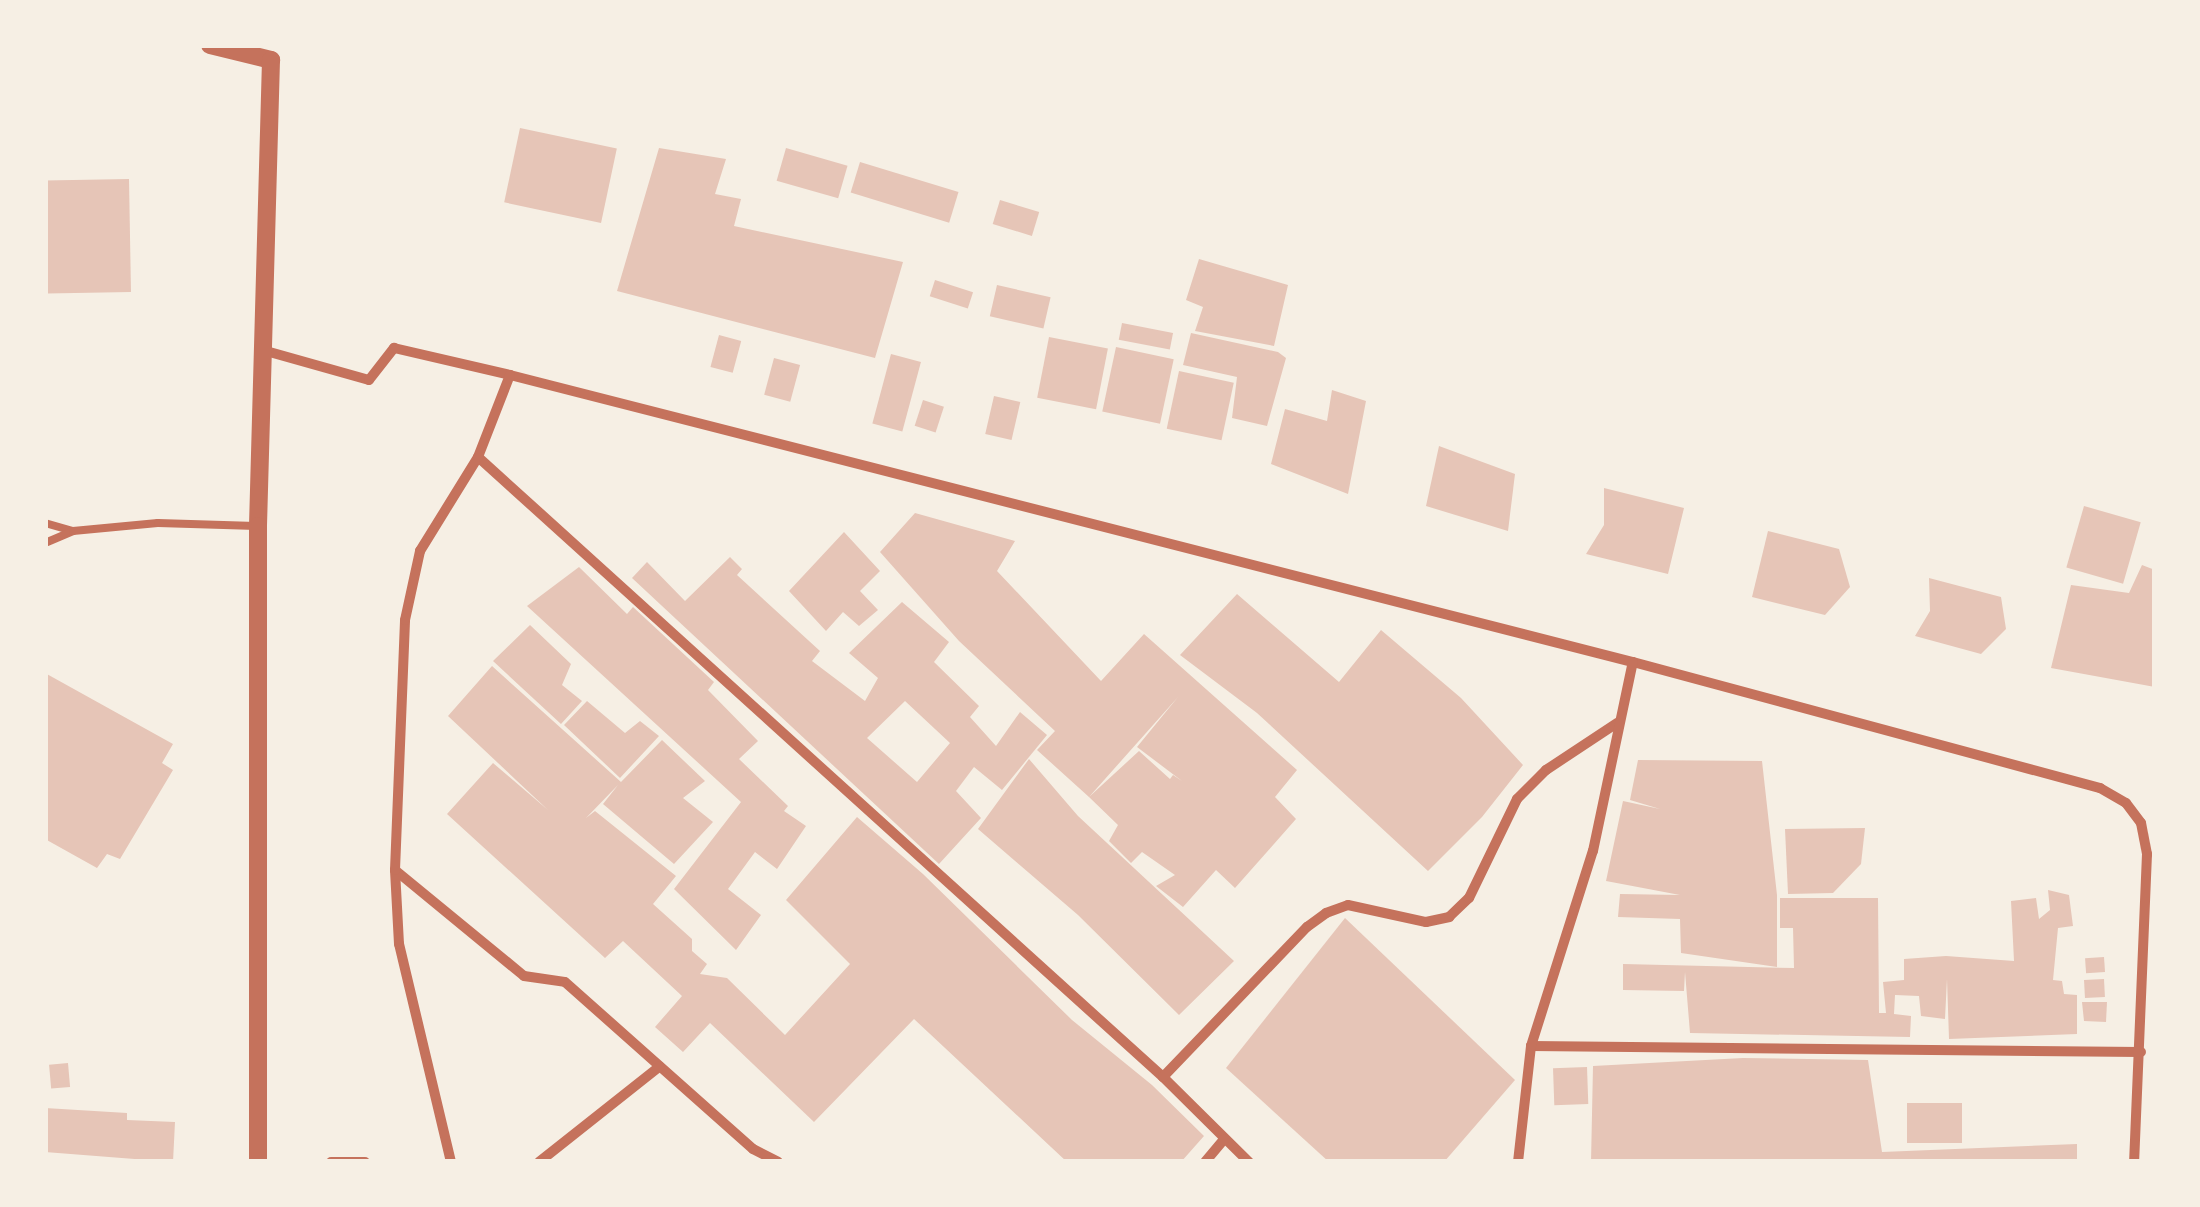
<!DOCTYPE html>
<style>
body{margin:0}
#map{position:relative;width:2200px;height:1207px;overflow:hidden;background:#f6efe4;font-family:"Roboto Condensed",sans-serif}
div>[style]{position:absolute}
[style*='--x']{left:calc(var(--x)*1px);top:calc(var(--y)*1px);width:calc(var(--w)*1px);rotate:calc(var(--a)*1deg)}
.building>*{inset:0;background:#e6c5b7;transform-origin:0 0}
.service>*{height:8px;margin:-4px;padding:0 4px;transform-origin:4px;border-radius:4px;background:#c5725c}
.minor>*{height:10px;margin:-5px;padding:0 5px;transform-origin:5px;border-radius:5px;background:#c5725c}
.tertiary>*{height:18px;margin:-9px;padding:0 9px;transform-origin:9px;border-radius:9px;background:#c5725c}
span{translate:-50% -50%;white-space:nowrap;text-align:center;line-height:1.15;-webkit-text-stroke:10px #f6efe4;paint-order:stroke}
.frame{position:absolute;inset:0;border:48px solid #f6efe4;pointer-events:none}
</style>
<div id="map">
<div class="building">
<div style="left:520px;top:128px;width:99px;height:76px;rotate:12deg"></div>
<div style="clip-path:polygon(659px 148px,726px 159px,715px 194px,741px 199px,734px 226px,903px 262px,875px 358px,617px 291px)"></div>
<div style="left:786px;top:148px;width:64px;height:34px;rotate:16deg"></div>
<div style="left:860px;top:162px;width:103px;height:32px;rotate:17deg"></div>
<div style="left:129px;top:179px;width:113px;height:84px;rotate:89deg"></div>
<div style="left:1000px;top:200px;width:41px;height:25px;rotate:17deg"></div>
<div style="clip-path:polygon(1199px 259px,1288px 285px,1274px 346px,1195px 331px,1203px 307px,1186px 300px)"></div>
<div style="left:935px;top:280px;width:40px;height:17px;rotate:18deg"></div>
<div style="left:997px;top:285px;width:55px;height:32px;rotate:13deg"></div>
<div style="left:1122px;top:323px;width:52px;height:17px;rotate:11deg"></div>
<div style="clip-path:polygon(1191px 333px,1278px 352px,1286px 358px,1267px 426px,1232px 418px,1237px 377px,1183px 365px)"></div>
<div style="left:719px;top:335px;width:23px;height:33px;rotate:15deg"></div>
<div style="left:1049px;top:337px;width:60px;height:62px;rotate:11deg"></div>
<div style="left:1116px;top:347px;width:59px;height:66px;rotate:12deg"></div>
<div style="left:891px;top:354px;width:31px;height:72px;rotate:15deg"></div>
<div style="left:774px;top:358px;width:27px;height:38px;rotate:15deg"></div>
<div style="left:1179px;top:371px;width:56px;height:59px;rotate:12deg"></div>
<div style="clip-path:polygon(1332px 390px,1366px 401px,1348px 494px,1271px 464px,1285px 409px,1327px 421px)"></div>
<div style="left:994px;top:396px;width:27px;height:39px;rotate:13deg"></div>
<div style="left:923px;top:400px;width:22px;height:27px;rotate:18deg"></div>
<div style="clip-path:polygon(1439px 446px,1515px 474px,1508px 531px,1426px 506px)"></div>
<div style="clip-path:polygon(1604px 488px,1684px 508px,1668px 574px,1586px 554px,1604px 525px)"></div>
<div style="left:2084px;top:506px;width:59px;height:64px;rotate:16deg"></div>
<div style="clip-path:polygon(915px 513px,1015px 541px,997px 571px,1101px 681px,1144px 634px,1297px 770px,1275px 797px,1296px 819px,1235px 888px,1216px 870px,1183px 907px,1156px 886px,1175px 875px,1142px 852px,1131px 863px,1109px 841px,1118px 825px,1089px 797px,1139px 751px,1170px 779px,1173px 775px,1182px 781px,1137px 747px,1178px 697px,1089px 797px,1037px 750px,1055px 731px,959px 641px,880px 552px)"></div>
<div style="clip-path:polygon(1768px 531px,1839px 549px,1850px 587px,1825px 615px,1752px 597px)"></div>
<div style="clip-path:polygon(844px 532px,880px 571px,860px 591px,878px 610px,859px 626px,843px 612px,826px 631px,789px 591px)"></div>
<div style="clip-path:polygon(evenodd,730px 557px,742px 569px,737px 575px,820px 651px,812px 661px,865px 701px,878px 678px,849px 653px,902px 602px,949px 642px,934px 662px,979px 706px,970px 717px,996px 746px,1020px 712px,1047px 735px,1002px 790px,974px 767px,956px 791px,981px 818px,939px 864px,632px 578px,647px 562px,685px 601px,730px 557px,905px 701px,950px 743px,917px 782px,867px 738px,905px 701px)"></div>
<div style="clip-path:polygon(2142px 565px,2155px 570px,2155px 687px,2051px 668px,2071px 585px,2129px 593px)"></div>
<div style="clip-path:polygon(579px 567px,627px 614px,633px 607px,714px 682px,708px 690px,758px 741px,739px 759px,788px 806px,784px 811px,806px 826px,777px 869px,755px 852px,728px 889px,761px 915px,736px 950px,674px 889px,741px 802px,527px 606px)"></div>
<div style="clip-path:polygon(1929px 578px,2001px 597px,2006px 629px,1981px 654px,1915px 636px,1930px 611px)"></div>
<div style="clip-path:polygon(1237px 594px,1339px 682px,1381px 630px,1461px 698px,1523px 765px,1482px 817px,1428px 871px,1257px 713px,1180px 655px)"></div>
<div style="clip-path:polygon(530px 625px,571px 664px,562px 685px,582px 701px,561px 724px,493px 661px)"></div>
<div style="clip-path:polygon(492px 666px,621px 782px,662px 740px,705px 781px,683px 798px,713px 822px,674px 864px,603px 804px,618px 785px,586px 818px,595px 811px,676px 876px,653px 904px,692px 939px,692px 951px,707px 964px,700px 974px,727px 978px,785px 1035px,850px 964px,786px 900px,857px 817px,923px 874px,1072px 1020px,1152px 1085px,1204px 1136px,1181px 1162px,1067px 1162px,914px 1019px,814px 1122px,710px 1023px,683px 1052px,655px 1027px,682px 996px,623px 941px,605px 958px,447px 814px,493px 763px,548px 810px,448px 716px)"></div>
<div style="clip-path:polygon(45px 673px,173px 744px,162px 763px,173px 770px,120px 859px,107px 854px,97px 868px,45px 839px)"></div>
<div style="clip-path:polygon(587px 701px,625px 733px,640px 721px,659px 736px,620px 778px,564px 725px)"></div>
<div style="clip-path:polygon(1029px 759px,1078px 816px,1234px 961px,1179px 1015px,1078px 915px,978px 829px)"></div>
<div style="clip-path:polygon(1638px 760px,1762px 761px,1777px 895px,1777px 967px,1681px 953px,1680px 919px,1618px 917px,1620px 894px,1680px 895px,1606px 881px,1623px 801px,1660px 809px,1630px 800px)"></div>
<div style="clip-path:polygon(1865px 828px,1861px 864px,1833px 893px,1788px 894px,1785px 829px)"></div>
<div style="clip-path:polygon(2048px 890px,2069px 895px,2073px 926px,2058px 928px,2053px 980px,2062px 981px,2064px 994px,2077px 995px,2077px 1034px,1949px 1039px,1947px 979px,1945px 1019px,1921px 1016px,1919px 996px,1895px 995px,1894px 1014px,1911px 1016px,1910px 1037px,1690px 1033px,1685px 972px,1684px 991px,1623px 990px,1623px 964px,1794px 968px,1793px 928px,1780px 928px,1780px 898px,1878px 898px,1879px 1013px,1886px 1013px,1883px 982px,1904px 980px,1904px 959px,1946px 956px,2014px 961px,2011px 901px,2036px 898px,2039px 919px,2050px 910px)"></div>
<div style="clip-path:polygon(1345px 918px,1515px 1080px,1444px 1162px,1329px 1162px,1226px 1068px)"></div>
<div style="left:2104px;top:957px;width:15px;height:19px;rotate:86deg"></div>
<div style="left:2104px;top:979px;width:18px;height:20px;rotate:87deg"></div>
<div style="clip-path:polygon(2082px 1002px,2107px 1002px,2106px 1022px,2084px 1021px)"></div>
<div style="clip-path:polygon(1743px 1058px,1868px 1060px,1882px 1152px,2077px 1144px,2077px 1162px,1591px 1162px,1593px 1066px)"></div>
<div style="left:68px;top:1063px;width:24px;height:19px;rotate:85deg"></div>
<div style="left:1587px;top:1067px;width:37px;height:34px;rotate:88deg"></div>
<div style="left:1907px;top:1103px;width:55px;height:40px"></div>
<div style="clip-path:polygon(45px 1108px,127px 1113px,127px 1120px,175px 1122px,173px 1162px,45px 1152px)"></div>
</div>
<div class="service">
<div style="--x:45;--y:523;--w:29;--a:16"></div>
<div style="--x:45;--y:543;--w:30;--a:-23"></div>
<div style="--x:73;--y:531;--w:85;--a:-5.4"></div>
<div style="--x:158;--y:523;--w:100;--a:1.7"></div>
</div>
<div class="minor">
<div style="--x:266;--y:351;--w:107;--a:15.7"></div>
<div style="--x:369;--y:380;--w:41;--a:-52"></div>
<div style="--x:394;--y:348;--w:119;--a:13.1"></div>
<div style="--x:510;--y:375;--w:1159;--a:14.34"></div>
<div style="--x:1633;--y:662;--w:484;--a:15.1"></div>
<div style="--x:2100;--y:788;--w:30;--a:30"></div>
<div style="--x:2126;--y:803;--w:25;--a:53"></div>
<div style="--x:2141;--y:823;--w:32;--a:79"></div>
<div style="--x:2147;--y:854;--w:308;--a:92.4"></div>
<div style="--x:478;--y:457;--w:924;--a:42.15"></div>
<div style="--x:1163;--y:1077;--w:121;--a:44.7"></div>
<div style="--x:395;--y:870;--w:167;--a:39.4"></div>
<div style="--x:524;--y:976;--w:41;--a:8.3"></div>
<div style="--x:565;--y:982;--w:251;--a:41.6"></div>
<div style="--x:753;--y:1149;--w:28;--a:27"></div>
<div style="--x:1531;--y:1046;--w:610;--a:0.56"></div>
<div style="--x:1163;--y:1077;--w:208;--a:-46.2"></div>
<div style="--x:1307;--y:927;--w:24;--a:-36"></div>
<div style="--x:1326;--y:913;--w:23;--a:-20"></div>
<div style="--x:1348;--y:905;--w:80;--a:12.3"></div>
<div style="--x:1426;--y:922;--w:24;--a:-12"></div>
<div style="--x:1449;--y:917;--w:28;--a:-44"></div>
<div style="--x:1469;--y:898;--w:110;--a:-64.1"></div>
<div style="--x:1517;--y:799;--w:41;--a:-45"></div>
<div style="--x:1546;--y:770;--w:85;--a:-33.5"></div>
<div style="--x:331;--y:1162;--w:34;--a:0"></div>
<div style="--x:451;--y:1162;--w:224;--a:-103.4"></div>
<div style="--x:399;--y:944;--w:74;--a:-93.1"></div>
<div style="--x:395;--y:870;--w:250;--a:-87.7"></div>
<div style="--x:405;--y:620;--w:71;--a:-77.7"></div>
<div style="--x:420;--y:551;--w:110;--a:-58.3"></div>
<div style="--x:478;--y:457;--w:88;--a:-68.7"></div>
<div style="--x:539;--y:1162;--w:154;--a:-38.4"></div>
<div style="--x:1205;--y:1162;--w:30;--a:-50"></div>
<div style="--x:1518;--y:1162;--w:117;--a:-83.6"></div>
<div style="--x:1531;--y:1046;--w:205;--a:-72.4"></div>
<div style="--x:1593;--y:851;--w:193;--a:-78.1"></div>
</div>
<div class="tertiary">
<div style="--x:210;--y:45;--w:63;--a:13.8"></div>
<div style="--x:271;--y:60;--w:466;--a:91.6"></div>
<div style="--x:258;--y:526;--w:636;--a:90"></div>
</div>
<div class="frame"></div>
</div>
